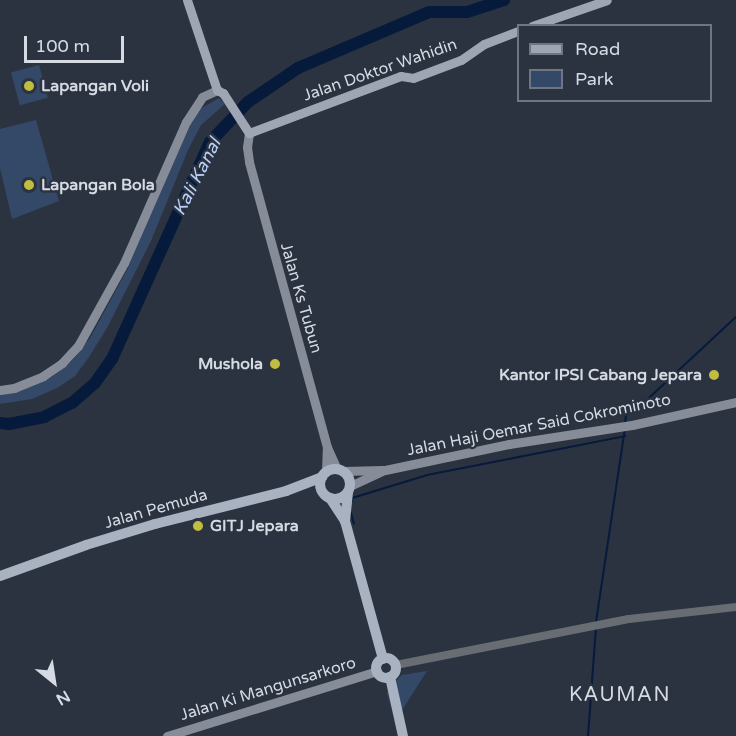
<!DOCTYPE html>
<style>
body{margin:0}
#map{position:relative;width:736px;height:736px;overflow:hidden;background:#2b3340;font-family:"Varela Round",sans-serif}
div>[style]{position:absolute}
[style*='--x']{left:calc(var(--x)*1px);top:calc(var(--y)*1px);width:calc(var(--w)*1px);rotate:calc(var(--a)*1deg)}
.green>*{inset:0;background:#344868;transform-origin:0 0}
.stream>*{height:2px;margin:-1px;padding:0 1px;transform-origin:1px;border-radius:1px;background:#061a3c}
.river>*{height:12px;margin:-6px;padding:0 6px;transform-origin:6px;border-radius:6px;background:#061a3c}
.tertiary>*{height:8px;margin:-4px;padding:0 4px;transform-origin:4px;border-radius:4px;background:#686d73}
.secondary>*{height:9px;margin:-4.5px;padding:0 4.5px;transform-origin:4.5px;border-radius:4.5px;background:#878d98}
.primary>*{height:9px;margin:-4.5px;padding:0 4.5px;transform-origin:4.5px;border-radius:4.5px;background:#9ea6b4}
.trunk>*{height:10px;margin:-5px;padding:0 5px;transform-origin:5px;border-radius:5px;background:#a8b2c0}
.trunk>.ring{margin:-5px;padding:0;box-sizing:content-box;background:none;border:10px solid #a8b2c0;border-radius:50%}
.dots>*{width:16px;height:16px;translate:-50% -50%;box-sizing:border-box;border:3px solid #2b3340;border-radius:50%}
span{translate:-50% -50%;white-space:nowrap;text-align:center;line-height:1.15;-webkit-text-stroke:5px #2b3340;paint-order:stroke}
.street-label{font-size:16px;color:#d5dae3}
.poi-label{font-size:16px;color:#d5dae3;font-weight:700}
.left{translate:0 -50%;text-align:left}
.right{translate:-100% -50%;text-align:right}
.water-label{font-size:18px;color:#b9d1f8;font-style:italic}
.quarter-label{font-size:20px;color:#d5dae3;letter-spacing:1.5px}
.legend{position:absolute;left:517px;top:24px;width:195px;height:78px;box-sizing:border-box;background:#2b3340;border:2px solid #6f7681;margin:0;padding:8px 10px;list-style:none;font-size:18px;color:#d5dae3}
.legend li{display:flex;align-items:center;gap:12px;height:30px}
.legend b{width:30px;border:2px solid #6f7681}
.north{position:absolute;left:24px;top:652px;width:60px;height:60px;-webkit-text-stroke:4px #2b3340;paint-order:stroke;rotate:150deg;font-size:16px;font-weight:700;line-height:24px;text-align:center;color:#d5dae3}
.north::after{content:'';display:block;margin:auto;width:21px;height:27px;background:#d5dae3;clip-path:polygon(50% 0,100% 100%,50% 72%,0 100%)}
.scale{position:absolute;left:24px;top:36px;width:100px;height:27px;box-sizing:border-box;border:3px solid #d5dae3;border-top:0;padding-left:8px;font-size:18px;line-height:21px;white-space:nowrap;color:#d5dae3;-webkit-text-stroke:4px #2b3340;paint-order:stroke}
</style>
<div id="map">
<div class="green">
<div style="left:39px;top:65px;width:34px;height:29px;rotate:75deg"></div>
<div style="clip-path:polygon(219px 98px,225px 104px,201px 125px,188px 150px,151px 241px,107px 328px,89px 357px,75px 376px,57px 388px,32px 399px,0 404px,0 394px,25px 389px,53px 376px,72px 361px,90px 338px,128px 268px,138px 239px,195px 115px,200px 109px)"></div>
<div style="clip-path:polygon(36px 120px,59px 201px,12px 219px,0 168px,0 129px)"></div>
<div style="clip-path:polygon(427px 671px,395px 721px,387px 693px,389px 687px,402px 675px)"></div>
</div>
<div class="stream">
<div style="--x:625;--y:424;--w:9;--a:-84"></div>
<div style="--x:626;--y:415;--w:13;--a:-29"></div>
<div style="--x:637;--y:409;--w:135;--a:-42.9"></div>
<div style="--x:352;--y:501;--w:3;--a:-90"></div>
<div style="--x:352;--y:498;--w:78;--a:-17"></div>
<div style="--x:427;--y:475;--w:202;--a:-11.1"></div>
<div style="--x:351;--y:513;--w:11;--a:75"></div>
<div style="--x:596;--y:622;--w:195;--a:-81.5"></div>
<div style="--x:588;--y:736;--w:108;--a:-85.8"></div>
</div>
<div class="river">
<div style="--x:0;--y:423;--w:9;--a:6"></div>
<div style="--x:9;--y:424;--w:36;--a:-11"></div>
<div style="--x:44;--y:417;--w:31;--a:-27"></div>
<div style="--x:72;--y:403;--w:30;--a:-41"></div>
<div style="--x:95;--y:383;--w:29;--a:-55"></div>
<div style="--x:112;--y:359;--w:238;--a:-65.7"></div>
<div style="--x:210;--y:142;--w:55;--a:-46.5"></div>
<div style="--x:248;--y:102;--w:60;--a:-34.2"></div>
<div style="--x:298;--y:68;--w:142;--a:-23.1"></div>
<div style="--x:429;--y:12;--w:38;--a:0"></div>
<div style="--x:467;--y:12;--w:39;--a:-18"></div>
</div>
<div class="tertiary">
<div style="--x:396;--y:665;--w:237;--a:-11.2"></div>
<div style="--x:629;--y:619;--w:108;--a:-6.4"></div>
</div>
<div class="secondary">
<div style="--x:249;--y:133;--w:14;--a:98"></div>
<div style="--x:247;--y:147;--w:15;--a:82"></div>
<div style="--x:249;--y:162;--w:295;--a:74.7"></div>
<div style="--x:327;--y:447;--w:24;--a:66"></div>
<div style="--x:0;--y:390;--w:14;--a:-8"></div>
<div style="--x:14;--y:388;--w:31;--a:-22"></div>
<div style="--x:43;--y:376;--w:23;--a:-34"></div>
<div style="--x:62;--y:363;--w:23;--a:-47"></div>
<div style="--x:78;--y:346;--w:95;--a:-61"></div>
<div style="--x:124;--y:263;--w:154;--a:-66.3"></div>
<div style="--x:186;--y:122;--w:30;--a:-57"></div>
<div style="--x:202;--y:97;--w:17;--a:-25"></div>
<div style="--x:343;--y:471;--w:40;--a:-1.4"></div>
<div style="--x:326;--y:472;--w:23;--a:-88"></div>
<div style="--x:350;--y:486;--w:38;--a:-25"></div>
<div style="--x:385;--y:470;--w:127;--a:-11.8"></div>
<div style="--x:509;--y:444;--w:124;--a:-8.8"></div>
<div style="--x:632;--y:425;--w:107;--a:-12.5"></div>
<div style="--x:167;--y:736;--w:220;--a:-17.2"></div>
</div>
<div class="primary">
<div style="--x:187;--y:0;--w:95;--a:71.6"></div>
<div style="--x:217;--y:90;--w:7;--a:27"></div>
<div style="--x:223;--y:93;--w:48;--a:57"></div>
<div style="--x:249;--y:133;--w:162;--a:-20.6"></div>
<div style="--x:401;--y:76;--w:12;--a:9"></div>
<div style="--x:413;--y:78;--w:51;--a:-20.6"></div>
<div style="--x:461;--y:60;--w:28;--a:-35"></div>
<div style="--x:484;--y:44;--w:36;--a:-21"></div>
<div style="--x:532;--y:26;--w:79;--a:-19.1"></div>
</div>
<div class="trunk">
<div class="ring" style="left:320px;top:469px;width:20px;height:20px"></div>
<div style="--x:330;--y:498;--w:27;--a:57"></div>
<div style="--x:345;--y:521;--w:143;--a:74.6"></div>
<div style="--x:345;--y:521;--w:29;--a:-84"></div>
<div style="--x:0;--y:576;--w:91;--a:-19.8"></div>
<div style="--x:86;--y:545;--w:72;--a:-16.9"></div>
<div style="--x:155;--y:524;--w:135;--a:-14.1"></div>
<div style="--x:286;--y:491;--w:39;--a:-21"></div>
<div class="ring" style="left:376px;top:658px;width:10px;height:10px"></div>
<div style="--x:390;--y:677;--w:60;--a:77.6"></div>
</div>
<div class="dots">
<div style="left:29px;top:86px;background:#c1bd40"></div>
<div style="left:29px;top:185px;background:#c1bd40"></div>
<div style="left:275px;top:364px;background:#c1bd40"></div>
<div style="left:714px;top:375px;background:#c1bd40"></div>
<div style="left:198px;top:526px;background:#c1bd40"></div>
</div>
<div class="street-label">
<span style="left:380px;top:70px;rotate:-19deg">Jalan Doktor Wahidin</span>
<span style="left:301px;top:298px;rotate:74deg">Jalan Ks Tubun</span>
<span style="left:539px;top:425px;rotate:-11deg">Jalan Haji Oemar Said Cokrominoto</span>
<span style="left:156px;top:509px;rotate:-16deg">Jalan Pemuda</span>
<span style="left:268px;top:689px;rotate:-17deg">Jalan Ki Mangunsarkoro</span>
</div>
<div class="poi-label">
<span class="left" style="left:41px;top:86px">Lapangan Voli</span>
<span class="left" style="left:41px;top:185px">Lapangan Bola</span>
<span class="right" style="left:263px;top:364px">Mushola</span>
<span class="right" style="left:702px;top:375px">Kantor IPSI Cabang Jepara</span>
<span class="left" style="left:210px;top:526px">GITJ Jepara</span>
</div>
<div class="water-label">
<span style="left:197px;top:177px;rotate:-63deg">Kali Kanal</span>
</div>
<div class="quarter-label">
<span style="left:620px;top:695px">KAUMAN</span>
</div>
<ul class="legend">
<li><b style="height:8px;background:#9ea6b4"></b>Road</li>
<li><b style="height:16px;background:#344868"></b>Park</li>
</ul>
<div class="north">N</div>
<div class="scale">100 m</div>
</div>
